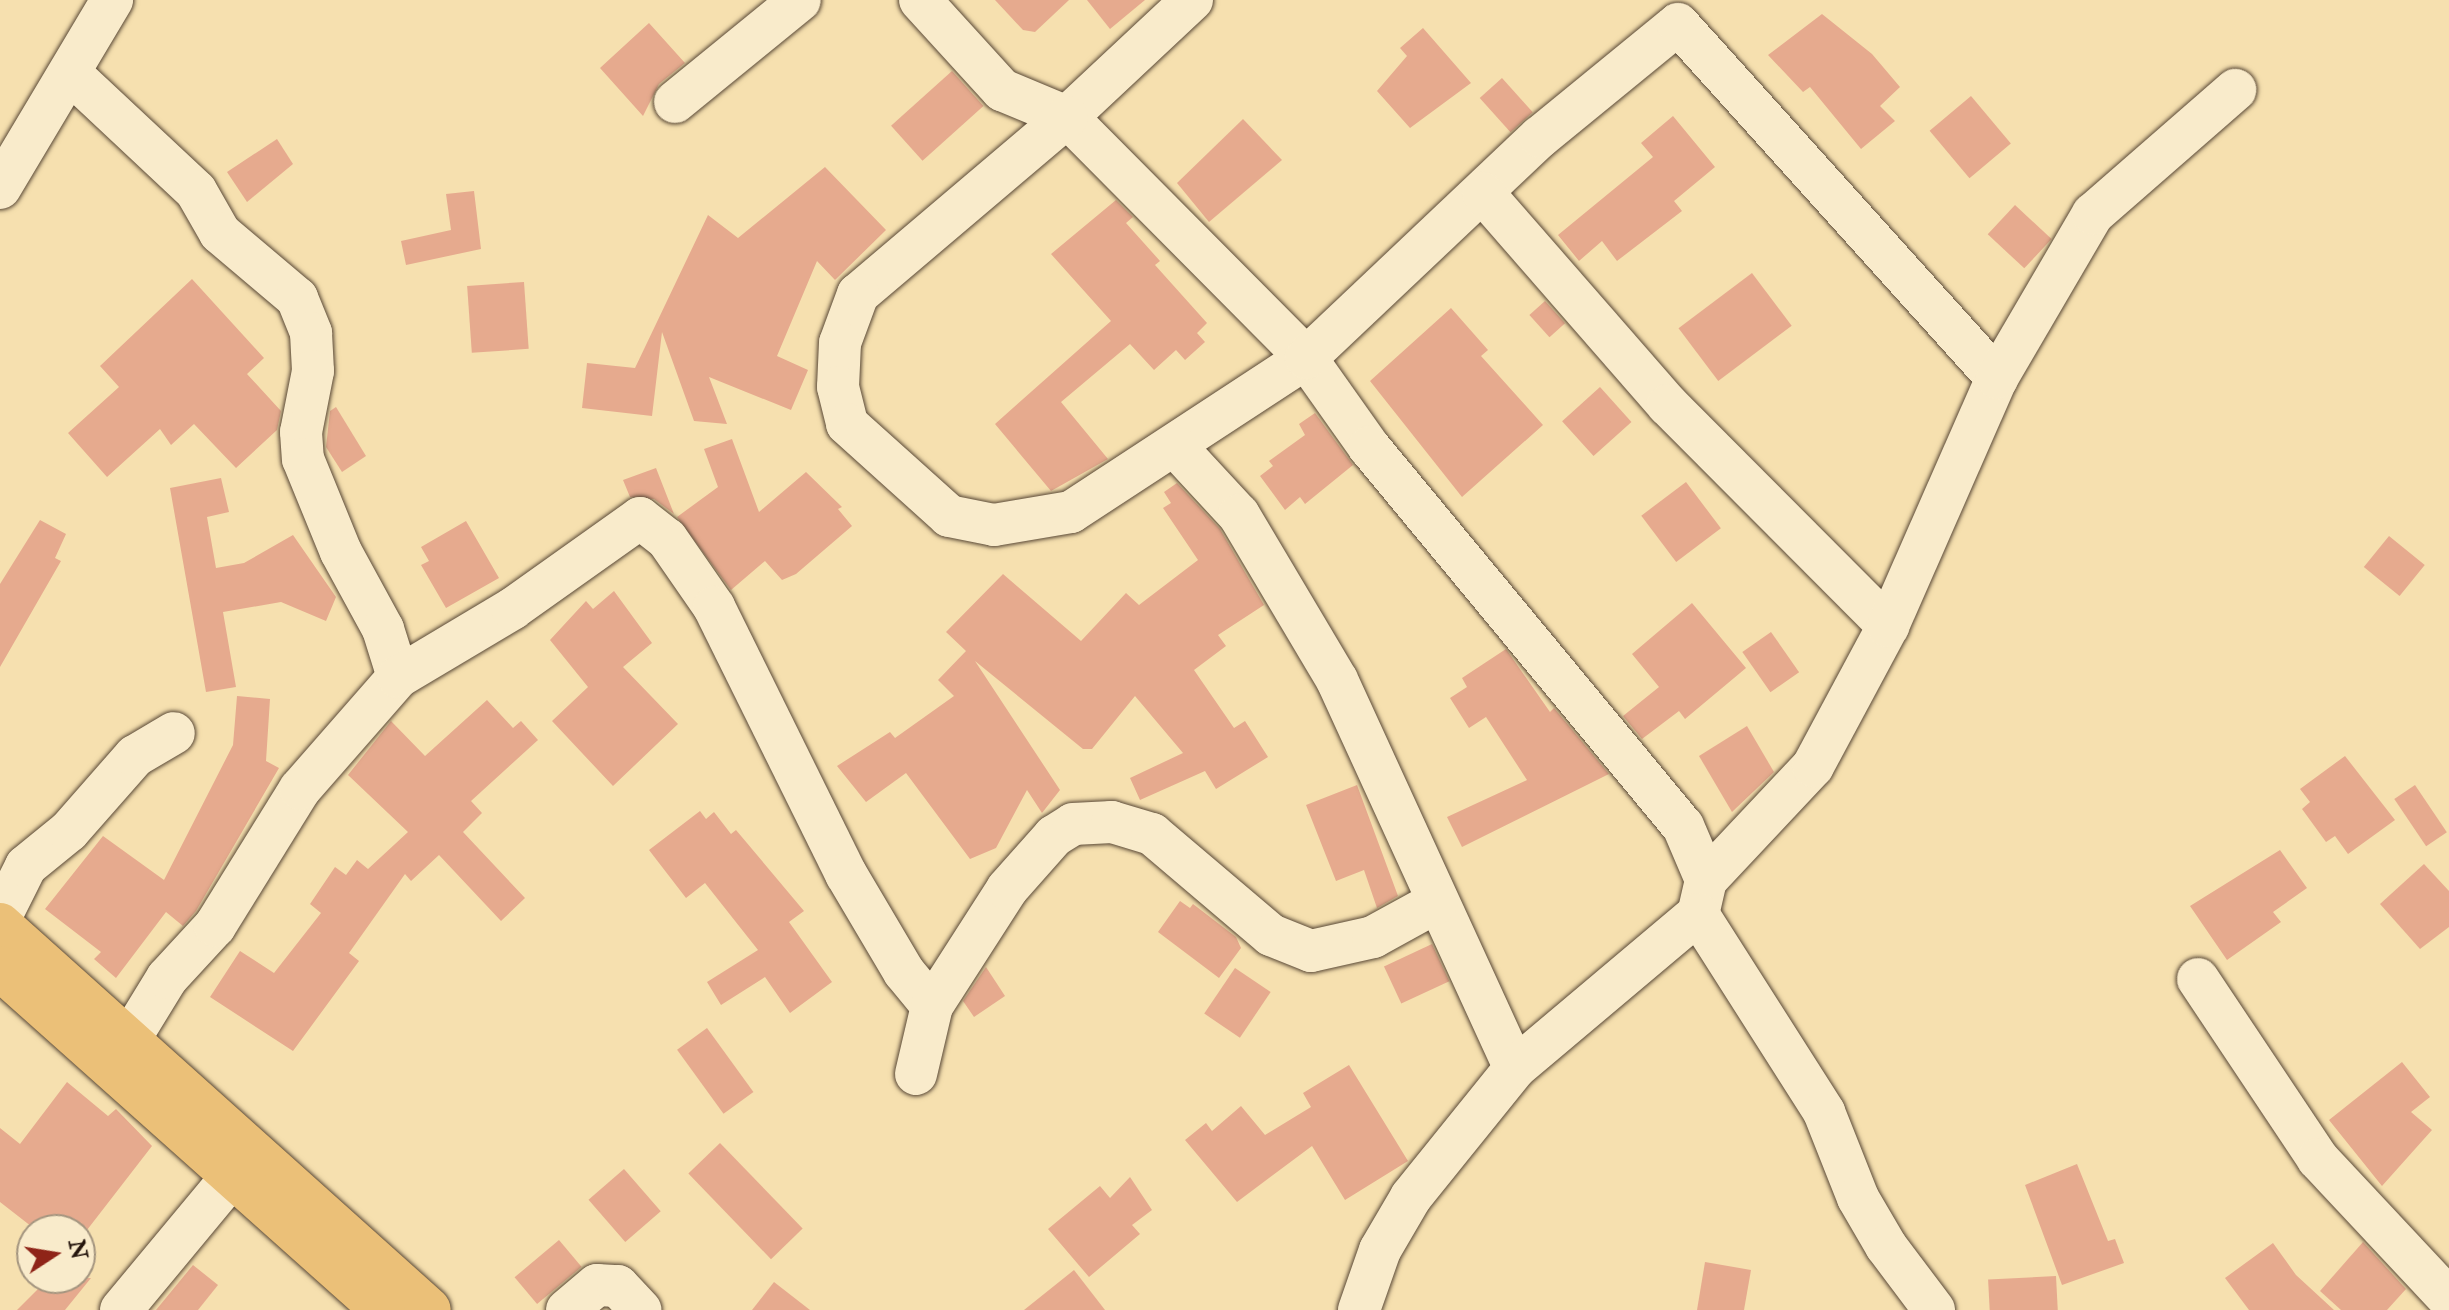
<!DOCTYPE html>
<style>
body{margin:0}
#map{position:relative;width:2449px;height:1310px;overflow:hidden;background:#f6e0af;font-family:"IM FELL Double Pica",serif}
div>[style]{position:absolute}
[style*='--x']{left:calc(var(--x)*1px);top:calc(var(--y)*1px);width:calc(var(--w)*1px);rotate:calc(var(--a)*1deg)}
.building>*{inset:0;background:#e6aa8e;transform-origin:0 0}
.roads{filter:drop-shadow(0 0 2px #594836) drop-shadow(0 0 2px #594836)}
.minor>*{height:42px;margin:-21px;padding:0 21px;transform-origin:21px;border-radius:21px;background:#f9ebcb}
.major>*{height:44px;margin:-22px;padding:0 22px;transform-origin:22px;border-radius:22px;background:#ebc078}
span{translate:-50% -50%;white-space:nowrap;text-align:center;line-height:1.15;-webkit-text-stroke:8px #f9ebcb;paint-order:stroke}
.north{position:absolute;left:16px;top:1214px;width:80px;height:80px;box-sizing:border-box;background:#f9ebcb;border:2px solid #a4957f;border-radius:50%;rotate:78deg;font-size:22px;font-weight:700;line-height:32px;text-align:center;color:#25150d}
.north::after{content:'';display:block;margin:auto;width:28px;height:36px;background:#8f2418;clip-path:polygon(50% 0,100% 100%,50% 72%,0 100%)}
</style>
<div id="map">
<div class="building">
<div style="clip-path:polygon(995px 0,1069px 0,1035px 32px,1023px 30px)"></div>
<div style="clip-path:polygon(1087px 0,1145px 0,1110px 29px)"></div>
<div style="clip-path:polygon(1822px 14px,1872px 54px,1900px 87px,1880px 106px,1895px 121px,1861px 149px,1810px 87px,1803px 92px,1768px 55px)"></div>
<div style="clip-path:polygon(649px 23px,685px 63px,659px 84px,643px 116px,600px 68px)"></div>
<div style="clip-path:polygon(1423px 28px,1471px 83px,1410px 128px,1377px 91px,1407px 56px,1400px 48px)"></div>
<div style="left:952px;top:71px;width:47px;height:82px;rotate:48deg"></div>
<div style="left:1502px;top:78px;width:46px;height:30px;rotate:48deg"></div>
<div style="left:1971px;top:96px;width:62px;height:54px;rotate:50deg"></div>
<div style="clip-path:polygon(1673px 116px,1715px 167px,1674px 201px,1682px 211px,1617px 261px,1602px 241px,1579px 261px,1558px 235px,1653px 157px,1641px 143px)"></div>
<div style="clip-path:polygon(1243px 119px,1282px 160px,1209px 222px,1177px 183px)"></div>
<div style="clip-path:polygon(277px 139px,293px 164px,247px 202px,227px 172px)"></div>
<div style="clip-path:polygon(825px 167px,886px 230px,835px 280px,817px 261px,777px 356px,808px 370px,791px 410px,709px 377px,727px 424px,694px 421px,662px 332px,652px 416px,582px 408px,587px 363px,635px 368px,708px 215px,738px 238px)"></div>
<div style="clip-path:polygon(474px 191px,481px 249px,406px 265px,401px 241px,451px 230px,446px 194px)"></div>
<div style="clip-path:polygon(1116px 200px,1133px 217px,1126px 223px,1160px 261px,1155px 265px,1207px 323px,1197px 333px,1205px 342px,1185px 360px,1176px 350px,1154px 370px,1130px 344px,1061px 402px,1108px 459px,1051px 491px,995px 424px,1111px 321px,1051px 254px)"></div>
<div style="left:2015px;top:205px;width:50px;height:40px;rotate:43deg"></div>
<div style="left:1752px;top:273px;width:66px;height:92px;rotate:53deg"></div>
<div style="clip-path:polygon(192px 279px,264px 358px,247px 374px,281px 411px,277px 430px,236px 468px,194px 424px,171px 445px,160px 429px,107px 477px,68px 433px,119px 387px,100px 366px)"></div>
<div style="left:524px;top:282px;width:67px;height:57px;rotate:86deg"></div>
<div style="left:1545px;top:301px;width:30px;height:21px;rotate:48deg"></div>
<div style="clip-path:polygon(1451px 308px,1488px 350px,1481px 356px,1543px 425px,1462px 497px,1370px 381px)"></div>
<div style="left:1600px;top:387px;width:47px;height:51px;rotate:48deg"></div>
<div style="clip-path:polygon(336px 407px,366px 456px,342px 472px,326px 447px,330px 411px)"></div>
<div style="clip-path:polygon(1315px 413px,1353px 465px,1305px 504px,1300px 497px,1285px 510px,1260px 476px,1273px 466px,1269px 461px,1305px 435px,1299px 424px)"></div>
<div style="clip-path:polygon(732px 439px,759px 512px,806px 472px,842px 507px,838px 509px,852px 526px,796px 574px,782px 580px,765px 561px,731px 590px,677px 517px,718px 487px,704px 449px)"></div>
<div style="clip-path:polygon(656px 468px,674px 514px,654px 499px,630px 497px,623px 480px)"></div>
<div style="clip-path:polygon(221px 478px,229px 512px,207px 517px,216px 568px,244px 563px,293px 535px,336px 597px,326px 621px,281px 602px,223px 612px,236px 687px,206px 692px,170px 488px)"></div>
<div style="left:1686px;top:482px;width:58px;height:56px;rotate:53deg"></div>
<div style="clip-path:polygon(1177px 483px,1220px 529px,1264px 605px,1218px 635px,1226px 646px,1194px 670px,1234px 728px,1245px 721px,1268px 757px,1216px 789px,1205px 771px,1140px 800px,1130px 778px,1183px 753px,1135px 696px,1092px 749px,1083px 749px,975px 661px,1060px 790px,1042px 813px,1027px 790px,996px 848px,970px 859px,906px 773px,866px 802px,837px 766px,890px 732px,895px 738px,954px 696px,938px 680px,966px 651px,946px 632px,1003px 574px,1081px 641px,1126px 593px,1139px 605px,1198px 560px,1163px 508px,1171px 503px,1164px 492px)"></div>
<div style="clip-path:polygon(40px 520px,66px 534px,55px 558px,61px 561px,0 667px,0 584px)"></div>
<div style="clip-path:polygon(466px 521px,499px 578px,446px 608px,421px 565px,429px 561px,421px 547px)"></div>
<div style="left:2389px;top:536px;width:46px;height:40px;rotate:39deg"></div>
<div style="clip-path:polygon(614px 591px,652px 643px,623px 667px,678px 724px,613px 786px,552px 721px,588px 687px,550px 640px,586px 601px,593px 609px)"></div>
<div style="clip-path:polygon(1692px 603px,1746px 668px,1685px 719px,1679px 711px,1642px 739px,1623px 716px,1659px 687px,1632px 654px)"></div>
<div style="left:1771px;top:632px;width:49px;height:35px;rotate:55deg"></div>
<div style="clip-path:polygon(1506px 649px,1550px 712px,1554px 708px,1609px 774px,1462px 847px,1447px 817px,1527px 780px,1486px 717px,1469px 728px,1450px 698px,1467px 687px,1462px 678px)"></div>
<div style="clip-path:polygon(237px 696px,270px 699px,266px 761px,279px 768px,196px 911px,183px 926px,166px 912px,116px 978px,94px 959px,101px 952px,45px 909px,103px 836px,164px 880px,233px 745px)"></div>
<div style="clip-path:polygon(487px 700px,513px 728px,521px 721px,538px 740px,471px 801px,482px 813px,463px 832px,525px 898px,501px 921px,439px 855px,411px 881px,405px 874px,349px 953px,359px 961px,293px 1051px,210px 997px,240px 951px,274px 973px,321px 913px,310px 904px,335px 867px,346px 875px,357px 860px,368px 869px,408px 832px,348px 775px,391px 721px,425px 756px)"></div>
<div style="clip-path:polygon(1747px 726px,1774px 772px,1732px 812px,1699px 756px)"></div>
<div style="clip-path:polygon(2345px 756px,2395px 820px,2348px 854px,2335px 836px,2326px 842px,2302px 809px,2310px 802px,2300px 789px)"></div>
<div style="clip-path:polygon(1357px 785px,1398px 896px,1377px 908px,1364px 870px,1336px 881px,1306px 805px)"></div>
<div style="left:2415px;top:785px;width:57px;height:25px;rotate:56deg"></div>
<div style="clip-path:polygon(700px 811px,706px 819px,714px 812px,731px 834px,736px 830px,804px 911px,789px 922px,832px 982px,790px 1013px,765px 977px,721px 1005px,707px 982px,758px 950px,705px 883px,686px 898px,649px 850px)"></div>
<div style="clip-path:polygon(2280px 850px,2307px 888px,2273px 912px,2281px 922px,2227px 960px,2190px 906px)"></div>
<div style="clip-path:polygon(2424px 864px,2449px 891px,2449px 927px,2420px 949px,2380px 904px)"></div>
<div style="clip-path:polygon(1180px 901px,1190px 908px,1193px 904px,1236px 937px,1241px 948px,1219px 978px,1158px 932px)"></div>
<div style="left:1432px;top:944px;width:41px;height:53px;rotate:65deg"></div>
<div style="clip-path:polygon(986px 967px,1005px 996px,974px 1017px,963px 1001px)"></div>
<div style="left:1235px;top:968px;width:43px;height:55px;rotate:34deg"></div>
<div style="left:707px;top:1028px;width:79px;height:37px;rotate:54deg"></div>
<div style="clip-path:polygon(2402px 1062px,2430px 1097px,2411px 1112px,2432px 1130px,2382px 1186px,2329px 1120px)"></div>
<div style="clip-path:polygon(1349px 1065px,1408px 1161px,1345px 1200px,1312px 1146px,1237px 1202px,1185px 1140px,1206px 1123px,1212px 1131px,1241px 1106px,1265px 1135px,1311px 1107px,1303px 1093px)"></div>
<div style="clip-path:polygon(67px 1082px,108px 1116px,116px 1109px,152px 1146px,87px 1230px,36px 1230px,0 1202px,0 1128px,20px 1144px)"></div>
<div style="left:720px;top:1143px;width:119px;height:44px;rotate:46deg"></div>
<div style="clip-path:polygon(2077px 1164px,2108px 1241px,2115px 1239px,2124px 1263px,2062px 1285px,2025px 1185px)"></div>
<div style="left:624px;top:1169px;width:56px;height:47px;rotate:49deg"></div>
<div style="clip-path:polygon(1130px 1177px,1152px 1210px,1132px 1225px,1140px 1234px,1089px 1277px,1048px 1229px,1100px 1186px,1110px 1198px)"></div>
<div style="left:559px;top:1240px;width:35px;height:58px;rotate:50deg"></div>
<div style="clip-path:polygon(2363px 1242px,2406px 1289px,2387px 1310px,2341px 1310px,2320px 1291px)"></div>
<div style="clip-path:polygon(2273px 1243px,2296px 1275px,2334px 1310px,2249px 1310px,2225px 1278px)"></div>
<div style="clip-path:polygon(1705px 1262px,1751px 1270px,1744px 1310px,1697px 1310px)"></div>
<div style="clip-path:polygon(193px 1265px,218px 1285px,198px 1310px,156px 1310px)"></div>
<div style="clip-path:polygon(1074px 1270px,1105px 1310px,1024px 1310px)"></div>
<div style="left:2056px;top:1276px;width:34px;height:68px;rotate:87deg"></div>
<div style="clip-path:polygon(49px 1278px,91px 1278px,65px 1310px,17px 1310px)"></div>
<div style="clip-path:polygon(774px 1282px,810px 1310px,752px 1310px)"></div>
</div>
<div class="roads">
<div class="minor">
<div style="--x:920;--y:0;--w:122;--a:47.7"></div>
<div style="--x:1002;--y:90;--w:70;--a:22.6"></div>
<div style="--x:1067;--y:117;--w:339;--a:45.2"></div>
<div style="--x:1306;--y:358;--w:109;--a:54.7"></div>
<div style="--x:1369;--y:447;--w:492;--a:50.4"></div>
<div style="--x:1683;--y:826;--w:59;--a:66.9"></div>
<div style="--x:1706;--y:880;--w:35;--a:103"></div>
<div style="--x:1192;--y:0;--w:171;--a:136.9"></div>
<div style="--x:1067;--y:117;--w:274;--a:139.7"></div>
<div style="--x:858;--y:294;--w:52;--a:110.2"></div>
<div style="--x:840;--y:343;--w:44;--a:92.6"></div>
<div style="--x:838;--y:387;--w:38;--a:76"></div>
<div style="--x:847;--y:424;--w:137;--a:42"></div>
<div style="--x:949;--y:516;--w:46;--a:11.3"></div>
<div style="--x:994;--y:525;--w:78;--a:-9.6"></div>
<div style="--x:1071;--y:512;--w:281;--a:-33.2"></div>
<div style="--x:1306;--y:358;--w:322;--a:-43.4"></div>
<div style="--x:1540;--y:137;--w:178;--a:-39.3"></div>
<div style="--x:1678;--y:24;--w:477;--a:48"></div>
<div style="--x:71;--y:74;--w:171;--a:43.1"></div>
<div style="--x:196;--y:191;--w:48;--a:60.3"></div>
<div style="--x:220;--y:233;--w:101;--a:40.2"></div>
<div style="--x:297;--y:298;--w:38;--a:68"></div>
<div style="--x:311;--y:333;--w:38;--a:87"></div>
<div style="--x:313;--y:371;--w:62;--a:101.1"></div>
<div style="--x:301;--y:432;--w:27;--a:86"></div>
<div style="--x:303;--y:459;--w:100;--a:67.8"></div>
<div style="--x:341;--y:552;--w:88;--a:61.4"></div>
<div style="--x:383;--y:629;--w:50;--a:72.6"></div>
<div style="--x:675;--y:102;--w:161;--a:-39.2"></div>
<div style="--x:0;--y:188;--w:219;--a:-59.2"></div>
<div style="--x:1483;--y:193;--w:281;--a:48.9"></div>
<div style="--x:1668;--y:405;--w:312;--a:45.1"></div>
<div style="--x:1175;--y:446;--w:94;--a:47.2"></div>
<div style="--x:1239;--y:515;--w:192;--a:59.3"></div>
<div style="--x:1337;--y:680;--w:427;--a:65.4"></div>
<div style="--x:1515;--y:1068;--w:166;--a:128.9"></div>
<div style="--x:1411;--y:1197;--w:61;--a:120.3"></div>
<div style="--x:1380;--y:1250;--w:64;--a:109.3"></div>
<div style="--x:1706;--y:880;--w:156;--a:-46.8"></div>
<div style="--x:1813;--y:766;--w:159;--a:-61.8"></div>
<div style="--x:1888;--y:626;--w:271;--a:-66.3"></div>
<div style="--x:1997;--y:378;--w:190;--a:-59.7"></div>
<div style="--x:2093;--y:214;--w:189;--a:-41.1"></div>
<div style="--x:0;--y:918;--w:58;--a:-63.4"></div>
<div style="--x:26;--y:866;--w:55;--a:-39.1"></div>
<div style="--x:69;--y:831;--w:100;--a:-48.7"></div>
<div style="--x:135;--y:756;--w:45;--a:-30.5"></div>
<div style="--x:2198;--y:979;--w:216;--a:56.3"></div>
<div style="--x:2318;--y:1159;--w:192;--a:46.9"></div>
<div style="--x:129;--y:1040;--w:73;--a:-58.5"></div>
<div style="--x:167;--y:978;--w:71;--a:-47.3"></div>
<div style="--x:215;--y:926;--w:161;--a:-58.2"></div>
<div style="--x:300;--y:789;--w:149;--a:-48.8"></div>
<div style="--x:398;--y:677;--w:133;--a:-30.8"></div>
<div style="--x:512;--y:609;--w:157;--a:-35.4"></div>
<div style="--x:640;--y:518;--w:34;--a:38"></div>
<div style="--x:667;--y:539;--w:83;--a:55.3"></div>
<div style="--x:714;--y:607;--w:298;--a:63.7"></div>
<div style="--x:846;--y:874;--w:114;--a:59.4"></div>
<div style="--x:904;--y:972;--w:44;--a:50.5"></div>
<div style="--x:1515;--y:1068;--w:239;--a:-40.1"></div>
<div style="--x:1698;--y:914;--w:235;--a:57.5"></div>
<div style="--x:1824;--y:1112;--w:92;--a:68.4"></div>
<div style="--x:1858;--y:1198;--w:56;--a:59.7"></div>
<div style="--x:1886;--y:1246;--w:80;--a:53.1"></div>
<div style="--x:916;--y:1074;--w:70;--a:-76.8"></div>
<div style="--x:932;--y:1006;--w:139;--a:-57.3"></div>
<div style="--x:1007;--y:889;--w:71;--a:-48.4"></div>
<div style="--x:1054;--y:836;--w:22;--a:-32"></div>
<div style="--x:1073;--y:824;--w:39;--a:-3"></div>
<div style="--x:1112;--y:822;--w:42;--a:16.7"></div>
<div style="--x:1152;--y:834;--w:156;--a:40.3"></div>
<div style="--x:1271;--y:935;--w:43;--a:21.8"></div>
<div style="--x:1311;--y:951;--w:64;--a:-12.7"></div>
<div style="--x:1373;--y:937;--w:73;--a:-28.7"></div>
<div style="--x:121;--y:1310;--w:175;--a:-50.3"></div>
<div style="--x:567;--y:1310;--w:39;--a:-40"></div>
<div style="--x:597;--y:1285;--w:21;--a:3"></div>
<div style="--x:618;--y:1286;--w:33;--a:47"></div>
</div>
<div class="major">
<div style="--x:0;--y:925;--w:576;--a:41.91"></div>
<div style="--x:0;--y:968;--w:513;--a:41.76"></div>
</div>
</div>
<div class="north">N</div>
</div>
